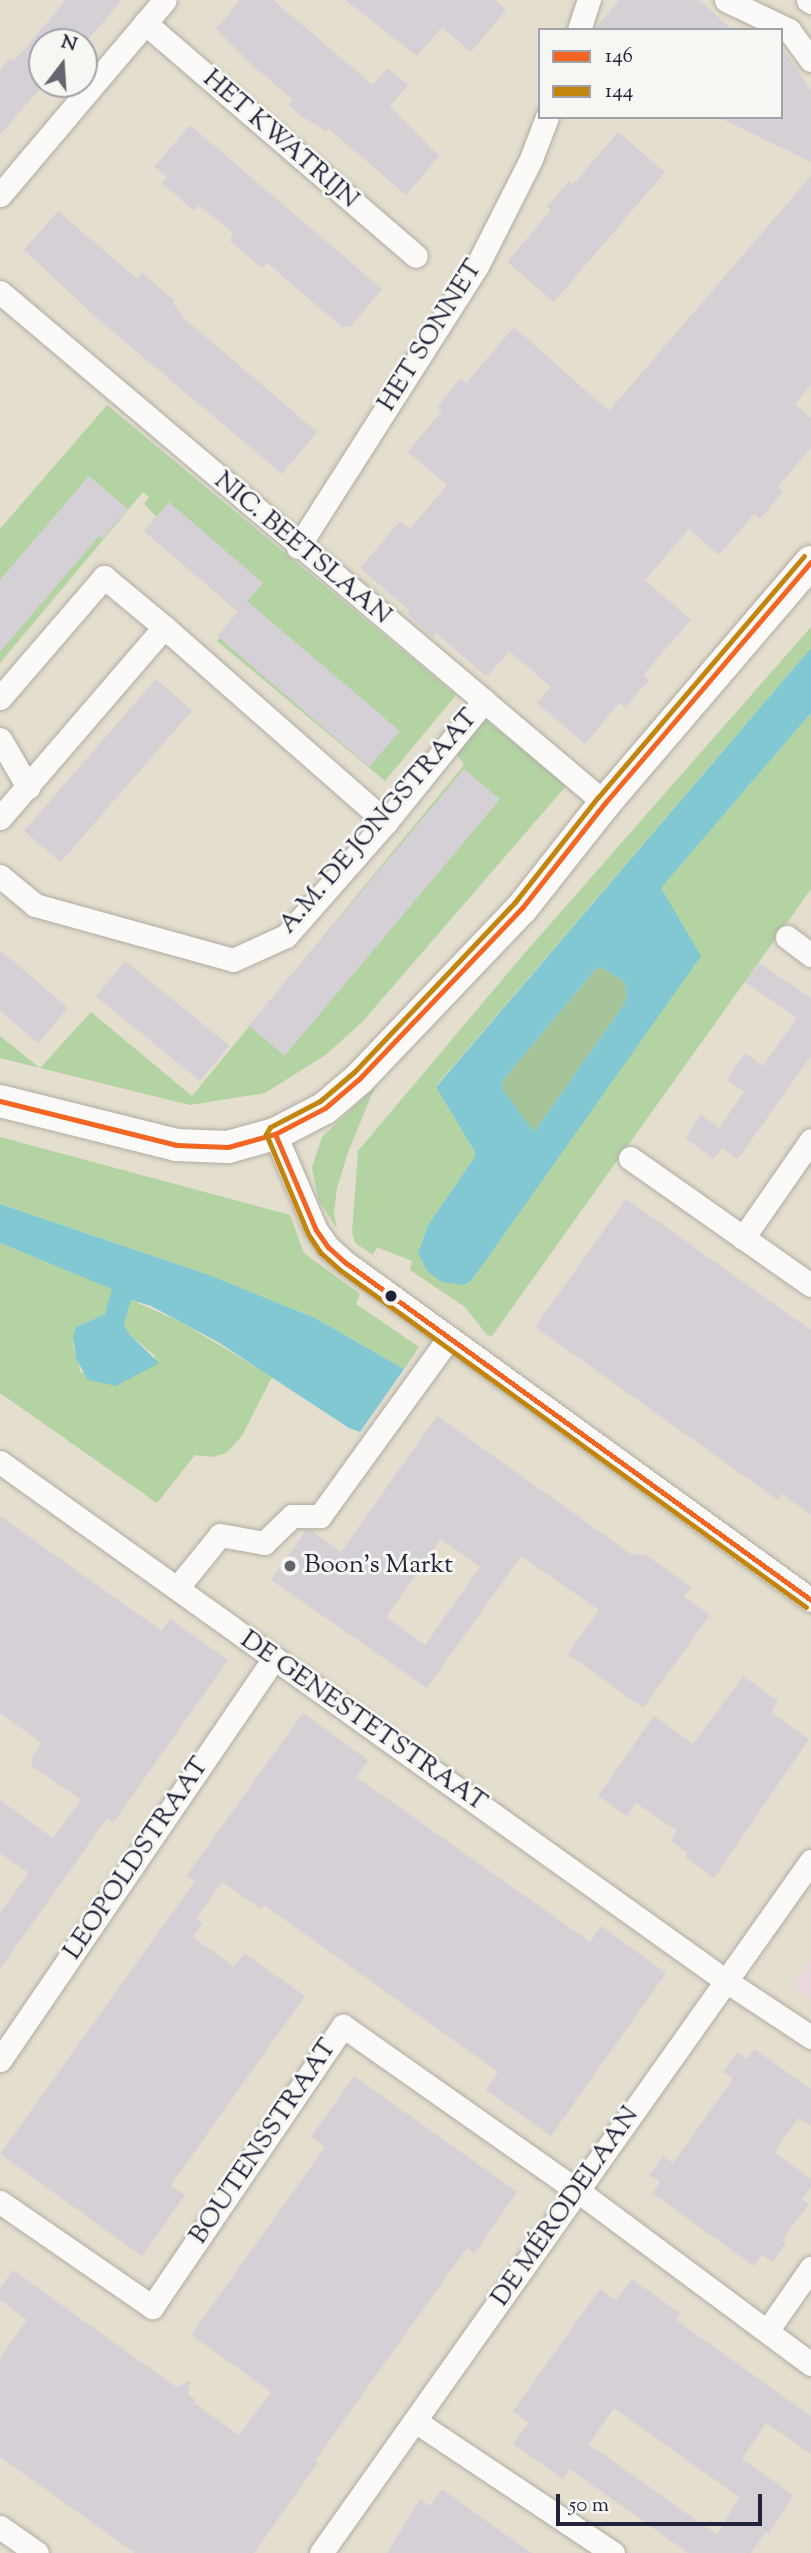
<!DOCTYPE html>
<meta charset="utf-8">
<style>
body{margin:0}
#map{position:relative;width:811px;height:2553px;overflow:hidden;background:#e3decd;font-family:"Sorts Mill Goudy",serif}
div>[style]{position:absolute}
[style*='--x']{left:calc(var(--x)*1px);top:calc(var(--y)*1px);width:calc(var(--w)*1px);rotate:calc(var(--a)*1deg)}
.built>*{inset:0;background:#e8d7dd}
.green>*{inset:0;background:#b4d3a3}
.forest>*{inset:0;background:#a5c499}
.water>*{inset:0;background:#82c8d3}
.building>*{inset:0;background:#d5d0d5;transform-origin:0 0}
.roads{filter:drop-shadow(0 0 2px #afaca4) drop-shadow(0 0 2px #afaca4)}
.street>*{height:23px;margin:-11.5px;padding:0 11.5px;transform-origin:11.5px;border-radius:11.5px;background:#fbfaf8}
.secondary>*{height:32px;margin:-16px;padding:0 16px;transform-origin:16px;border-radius:16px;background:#fbfaf8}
.bus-1>*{height:5px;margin:-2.5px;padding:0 2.5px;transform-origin:2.5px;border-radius:2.5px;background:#f26522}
.bus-2>*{height:5px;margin:-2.5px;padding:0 2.5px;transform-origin:2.5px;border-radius:2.5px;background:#c2850f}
.dots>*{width:19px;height:19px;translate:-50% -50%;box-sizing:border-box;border:4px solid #f6f6f2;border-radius:50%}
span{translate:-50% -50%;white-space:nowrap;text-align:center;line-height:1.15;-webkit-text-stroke:6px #f6f6f2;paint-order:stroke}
.street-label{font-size:26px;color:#22223b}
.poi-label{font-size:26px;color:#22223b}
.left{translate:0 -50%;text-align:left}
.legend{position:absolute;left:538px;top:28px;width:245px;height:91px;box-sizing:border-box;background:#f6f6f2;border:2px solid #a1a1a9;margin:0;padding:9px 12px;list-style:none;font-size:21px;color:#22223b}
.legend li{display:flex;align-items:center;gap:14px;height:35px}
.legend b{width:35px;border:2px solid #a1a1a9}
.north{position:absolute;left:28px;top:28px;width:70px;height:70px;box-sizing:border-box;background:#f6f6f2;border:2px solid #a1a1a9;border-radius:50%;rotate:17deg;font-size:19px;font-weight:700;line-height:28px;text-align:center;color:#22223b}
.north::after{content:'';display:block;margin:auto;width:24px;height:32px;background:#66646e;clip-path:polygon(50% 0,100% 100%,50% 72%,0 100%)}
.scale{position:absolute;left:556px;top:2494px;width:206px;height:32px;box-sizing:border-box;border:4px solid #22223b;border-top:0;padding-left:9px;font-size:21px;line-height:24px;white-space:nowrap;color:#22223b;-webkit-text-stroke:5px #f6f6f2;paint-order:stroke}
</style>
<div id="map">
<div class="built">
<div style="clip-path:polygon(811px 1959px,811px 1999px,793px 1986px)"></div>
</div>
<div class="green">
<div style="clip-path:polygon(107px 405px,456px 695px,385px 781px,217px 641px,244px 608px,144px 504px,149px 497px,143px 492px,0 663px,0 529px)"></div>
<div style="clip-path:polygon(811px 627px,811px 648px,436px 1086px,475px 1152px,474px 1158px,428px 1225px,418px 1253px,472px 1280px,700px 956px,660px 889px,811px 713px,811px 889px,492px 1336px,487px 1335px,465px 1307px,410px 1270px,412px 1261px,377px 1247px,373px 1255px,355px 1243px,352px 1232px,358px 1151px,523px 955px)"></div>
<div style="clip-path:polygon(485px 719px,566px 786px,364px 1020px,327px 1054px,265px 1093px,190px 1105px,40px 1068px,0 1058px,0 1036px,40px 1068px,91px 1012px,192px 1096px,464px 765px,456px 753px)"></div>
<div style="clip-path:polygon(375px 1087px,348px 1152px,337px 1188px,334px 1214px,337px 1229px,318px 1199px,312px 1167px,322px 1137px)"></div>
<div style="clip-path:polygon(0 1137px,290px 1215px,304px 1253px,360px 1294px,356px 1304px,419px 1347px,404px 1369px,315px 1318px,209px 1275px,0 1204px)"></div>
<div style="clip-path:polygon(0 1243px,113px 1289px,105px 1314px,76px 1327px,73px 1346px,81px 1373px,156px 1357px,129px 1334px,124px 1324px,131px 1300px,181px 1322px,272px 1377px,242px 1436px,226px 1453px,212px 1457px,195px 1455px,157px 1503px,0 1393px)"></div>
</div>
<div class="forest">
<div style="clip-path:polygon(601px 967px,624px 982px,627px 993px,625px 1003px,534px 1132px,501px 1088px,504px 1079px,594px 971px)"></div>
</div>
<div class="water">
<div style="clip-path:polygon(evenodd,811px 648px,811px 713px,661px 888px,701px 956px,472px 1280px,464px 1285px,442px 1282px,428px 1272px,418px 1253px,428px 1225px,474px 1158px,475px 1152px,436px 1087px,811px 648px,601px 967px,624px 982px,627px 993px,625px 1003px,534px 1132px,502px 1088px,504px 1079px,594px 971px,601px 967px)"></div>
<div style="clip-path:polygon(0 1204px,209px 1275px,315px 1318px,404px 1369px,360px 1432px,349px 1428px,218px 1342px,151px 1306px,131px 1300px,124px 1324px,129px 1334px,159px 1363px,116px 1386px,88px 1380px,76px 1359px,73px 1337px,76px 1327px,105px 1314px,112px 1289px,0 1243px)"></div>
</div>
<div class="building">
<div style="clip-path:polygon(66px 0,122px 0,86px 42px,42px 42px,42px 86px,0 135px,0 70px,10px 58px,14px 61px)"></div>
<div style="clip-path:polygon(240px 0,273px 0,373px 85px,387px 68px,408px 85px,390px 106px,439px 156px,406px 195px,328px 128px,326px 131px,301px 116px,289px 105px,293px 100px,253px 66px,216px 29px)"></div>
<div style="clip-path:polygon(345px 0,495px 0,506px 10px,471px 52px,442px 27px,417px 56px)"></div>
<div style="clip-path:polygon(619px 0,699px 0,733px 30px,594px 30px)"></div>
<div style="clip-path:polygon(781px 47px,811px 90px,811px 162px,718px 117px,781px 117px)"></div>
<div style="clip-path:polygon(190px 125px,382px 289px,350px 327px,342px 327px,267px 263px,262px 268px,230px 241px,233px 233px,199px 205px,194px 211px,162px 183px,167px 177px,154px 167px)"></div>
<div style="clip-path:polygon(618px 132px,665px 172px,554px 302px,507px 262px,551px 210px,547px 207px,569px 181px,573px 185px)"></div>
<div style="clip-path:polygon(811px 176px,811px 385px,795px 404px,811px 418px,811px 448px,778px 486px,783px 491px,760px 519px,754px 514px,719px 555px,689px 529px,645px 580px,691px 620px,643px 675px,649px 680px,625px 708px,619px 703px,585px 744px,537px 703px,551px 687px,509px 651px,487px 677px,436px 633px,433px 637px,407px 614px,410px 611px,360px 568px,400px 521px,410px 529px,447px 485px,408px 452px,442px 411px,437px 407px,461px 378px,466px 383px,514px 327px,609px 411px)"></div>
<div style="clip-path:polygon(58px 211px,137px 279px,142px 273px,175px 301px,173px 303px,185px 319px,317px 432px,282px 474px,98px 319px,24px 250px)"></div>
<div style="clip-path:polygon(89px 476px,128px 509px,102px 539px,99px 536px,0 652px,0 580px)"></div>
<div style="clip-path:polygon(169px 502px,263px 583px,247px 601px,400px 731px,369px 767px,217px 636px,238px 612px,144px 531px)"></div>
<div style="left:156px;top:679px;width:48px;height:201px;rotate:41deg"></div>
<div style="left:464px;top:769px;width:47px;height:335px;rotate:40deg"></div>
<div style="clip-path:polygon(0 950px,68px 1008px,38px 1043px,0 1011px)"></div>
<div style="left:125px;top:961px;width:134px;height:46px;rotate:39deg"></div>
<div style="clip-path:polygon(759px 963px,811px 998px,811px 1056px,738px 1159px,722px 1148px,714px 1159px,685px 1138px,701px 1115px,719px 1128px,744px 1092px,727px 1080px,745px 1053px,763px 1066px,797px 1018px,745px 982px)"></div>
<div style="clip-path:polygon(626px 1199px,811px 1330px,811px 1515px,782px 1494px,778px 1500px,535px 1327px)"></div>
<div style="clip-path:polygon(evenodd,437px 1416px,631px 1554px,646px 1555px,691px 1587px,684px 1597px,710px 1615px,643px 1708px,568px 1654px,599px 1610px,521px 1556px,427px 1688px,271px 1580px,306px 1530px,311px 1530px,341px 1552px,437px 1416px,441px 1539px,480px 1567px,425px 1645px,386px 1617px,441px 1539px)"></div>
<div style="clip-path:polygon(0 1516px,162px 1631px,170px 1619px,228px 1660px,113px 1823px,107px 1818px,0 1969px,0 1913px,29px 1873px,0 1853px,0 1800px,53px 1838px,81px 1800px,32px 1766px,32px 1757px,42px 1743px,0 1713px)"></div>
<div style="clip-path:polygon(743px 1676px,778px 1701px,771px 1712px,809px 1739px,714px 1878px,685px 1857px,688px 1853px,670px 1840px,677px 1831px,636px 1803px,627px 1816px,598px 1796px,654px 1716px,693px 1744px)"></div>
<div style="clip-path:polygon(303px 1713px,368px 1760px,356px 1777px,382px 1795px,590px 1942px,601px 1926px,666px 1973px,551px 2136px,486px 2090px,498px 2072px,264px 1905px,261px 1909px,222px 1882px,196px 1919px,202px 1924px,193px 1937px,234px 1967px,244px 1953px,305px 1996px,171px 2185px,185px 2195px,142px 2256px,0 2154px,195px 1881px,187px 1875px)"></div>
<div style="clip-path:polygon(754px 2049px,811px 2089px,811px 2126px,799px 2118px,774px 2152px,811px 2179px,811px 2187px,802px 2199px,809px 2204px,782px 2240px,786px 2243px,773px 2262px,762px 2255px,754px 2266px,652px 2193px,660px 2182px,649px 2175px,663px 2156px,673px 2163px,711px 2110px,733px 2079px,723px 2072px,737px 2052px,747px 2059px)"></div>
<div style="clip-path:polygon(354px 2076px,517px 2192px,474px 2254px,467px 2248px,315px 2461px,318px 2463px,254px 2553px,135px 2553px,0 2457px,0 2358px,27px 2320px,0 2300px,0 2288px,13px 2270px,176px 2387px,190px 2381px,188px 2395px,196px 2400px,194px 2403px,239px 2435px,271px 2392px,191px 2335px,325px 2147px,311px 2137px)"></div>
<div style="clip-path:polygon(evenodd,632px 2279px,681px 2314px,676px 2320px,811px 2416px,811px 2454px,766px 2423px,742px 2459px,793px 2495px,769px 2534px,766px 2532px,751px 2553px,688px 2553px,570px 2469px,563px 2479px,513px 2444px,529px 2423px,513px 2411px,600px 2289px,616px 2300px,632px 2279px,614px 2408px,739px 2497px,717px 2535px,589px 2444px,614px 2408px)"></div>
<div style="clip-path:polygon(442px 2489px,503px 2533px,532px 2553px,387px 2553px,420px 2499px,430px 2506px)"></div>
</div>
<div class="roads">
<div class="street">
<div style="--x:726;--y:0;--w:70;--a:25.5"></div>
<div style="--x:789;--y:30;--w:37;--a:54"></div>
<div style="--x:808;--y:0;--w:4;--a:34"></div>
<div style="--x:145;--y:23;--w:357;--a:40.7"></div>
<div style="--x:579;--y:30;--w:32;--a:-72"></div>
<div style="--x:0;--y:195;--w:255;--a:-49.8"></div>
<div style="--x:0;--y:292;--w:792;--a:40.19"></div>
<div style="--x:298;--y:547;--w:333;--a:-57.5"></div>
<div style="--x:477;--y:266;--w:120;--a:-63.2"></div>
<div style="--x:531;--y:159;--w:45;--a:-69.1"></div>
<div style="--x:0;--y:698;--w:160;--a:-49.3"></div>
<div style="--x:104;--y:577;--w:78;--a:39.8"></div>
<div style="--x:0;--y:739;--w:56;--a:59.7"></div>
<div style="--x:0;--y:818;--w:252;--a:-49.3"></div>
<div style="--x:164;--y:627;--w:295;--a:41.3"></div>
<div style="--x:0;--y:876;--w:45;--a:39.6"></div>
<div style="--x:35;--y:905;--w:205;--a:15.5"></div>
<div style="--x:233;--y:960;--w:58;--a:-24.4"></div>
<div style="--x:286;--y:936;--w:152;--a:-48.7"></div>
<div style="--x:386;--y:822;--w:156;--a:-51"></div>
<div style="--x:787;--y:937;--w:30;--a:37"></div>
<div style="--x:275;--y:1134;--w:104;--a:66.9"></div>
<div style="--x:316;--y:1230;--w:21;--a:55"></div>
<div style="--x:328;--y:1247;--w:24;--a:42"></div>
<div style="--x:346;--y:1263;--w:574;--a:35.93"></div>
<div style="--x:630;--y:1158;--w:221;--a:35.1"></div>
<div style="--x:743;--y:1238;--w:119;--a:-55.2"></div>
<div style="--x:0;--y:1462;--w:892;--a:35.56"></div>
<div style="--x:726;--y:1981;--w:102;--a:33.4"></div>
<div style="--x:177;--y:1588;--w:68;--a:-50.9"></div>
<div style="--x:220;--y:1535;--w:45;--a:10.3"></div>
<div style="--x:264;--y:1543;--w:39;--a:-44"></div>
<div style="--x:292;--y:1516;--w:28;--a:0"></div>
<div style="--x:320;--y:1516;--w:220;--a:-54.1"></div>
<div style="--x:0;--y:2060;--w:486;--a:-55.7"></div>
<div style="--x:0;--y:2202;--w:185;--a:34.6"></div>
<div style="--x:152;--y:2307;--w:340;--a:-55.8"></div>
<div style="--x:343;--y:2026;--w:287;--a:35.1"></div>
<div style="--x:578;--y:2191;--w:290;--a:36.6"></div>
<div style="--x:767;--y:2331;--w:77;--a:-55.1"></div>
<div style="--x:415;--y:2421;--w:238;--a:33.7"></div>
<div style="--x:0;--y:2527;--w:45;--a:35.1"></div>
<div style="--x:321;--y:2553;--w:848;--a:-54.7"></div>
</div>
<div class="secondary">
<div style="--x:0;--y:1101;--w:181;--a:14"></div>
<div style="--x:176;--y:1145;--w:52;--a:2.2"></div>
<div style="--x:228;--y:1147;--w:49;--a:-15.5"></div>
<div style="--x:275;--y:1134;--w:56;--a:-27.5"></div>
<div style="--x:325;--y:1108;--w:46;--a:-40.6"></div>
<div style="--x:360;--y:1078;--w:235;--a:-46.4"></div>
<div style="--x:522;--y:908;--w:134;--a:-51.7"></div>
<div style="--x:605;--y:803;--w:317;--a:-49.5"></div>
</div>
</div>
<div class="bus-1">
<div style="--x:0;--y:1101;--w:181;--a:14"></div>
<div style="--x:176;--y:1145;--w:52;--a:2.2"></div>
<div style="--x:228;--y:1147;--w:49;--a:-15.5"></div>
<div style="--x:275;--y:1134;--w:56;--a:-27.5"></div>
<div style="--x:325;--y:1108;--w:46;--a:-40.6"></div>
<div style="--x:360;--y:1078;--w:235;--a:-46.4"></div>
<div style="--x:522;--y:908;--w:134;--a:-51.7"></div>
<div style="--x:605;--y:803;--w:317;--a:-49.5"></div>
<div style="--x:275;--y:1134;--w:104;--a:66.9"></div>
<div style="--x:316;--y:1230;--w:21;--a:55"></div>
<div style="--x:328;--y:1247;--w:24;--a:42"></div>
<div style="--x:346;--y:1263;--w:574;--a:35.93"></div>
</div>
<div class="bus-2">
<div style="--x:804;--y:556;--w:317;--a:130.5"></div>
<div style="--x:598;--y:797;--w:134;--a:128.3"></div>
<div style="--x:515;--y:902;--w:234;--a:133.4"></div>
<div style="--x:354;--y:1072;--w:45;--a:139.5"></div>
<div style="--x:320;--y:1101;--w:56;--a:152.5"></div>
<div style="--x:270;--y:1127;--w:8;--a:120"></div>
<div style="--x:266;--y:1134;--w:108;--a:67.2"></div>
<div style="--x:308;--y:1234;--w:23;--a:56"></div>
<div style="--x:321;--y:1253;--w:25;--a:42"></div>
<div style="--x:340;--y:1270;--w:575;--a:35.87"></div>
</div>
<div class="dots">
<div style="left:391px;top:1296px;background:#22223b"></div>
<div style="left:290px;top:1566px;background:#66646e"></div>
</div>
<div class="street-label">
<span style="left:280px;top:140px;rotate:41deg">HET KWATRIJN</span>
<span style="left:431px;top:336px;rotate:-58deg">HET SONNET</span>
<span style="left:302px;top:549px;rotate:40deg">NIC. BEETSLAAN</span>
<span style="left:379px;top:822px;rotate:-49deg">A.M. DE JONGSTRAAT</span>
<span style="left:363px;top:1722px;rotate:35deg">DE GENESTETSTRAAT</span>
<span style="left:137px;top:1859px;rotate:-56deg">LEOPOLDSTRAAT</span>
<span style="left:264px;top:2142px;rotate:-56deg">BOUTENSSTRAAT</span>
<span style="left:566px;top:2207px;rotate:-55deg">DE MÉRODELAAN</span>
</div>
<div class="poi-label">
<span class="left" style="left:304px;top:1566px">Boon's Markt</span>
</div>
<ul class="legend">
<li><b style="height:9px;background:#f26522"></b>146</li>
<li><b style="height:9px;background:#c2850f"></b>144</li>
</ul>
<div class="north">N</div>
<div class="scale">50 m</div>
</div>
